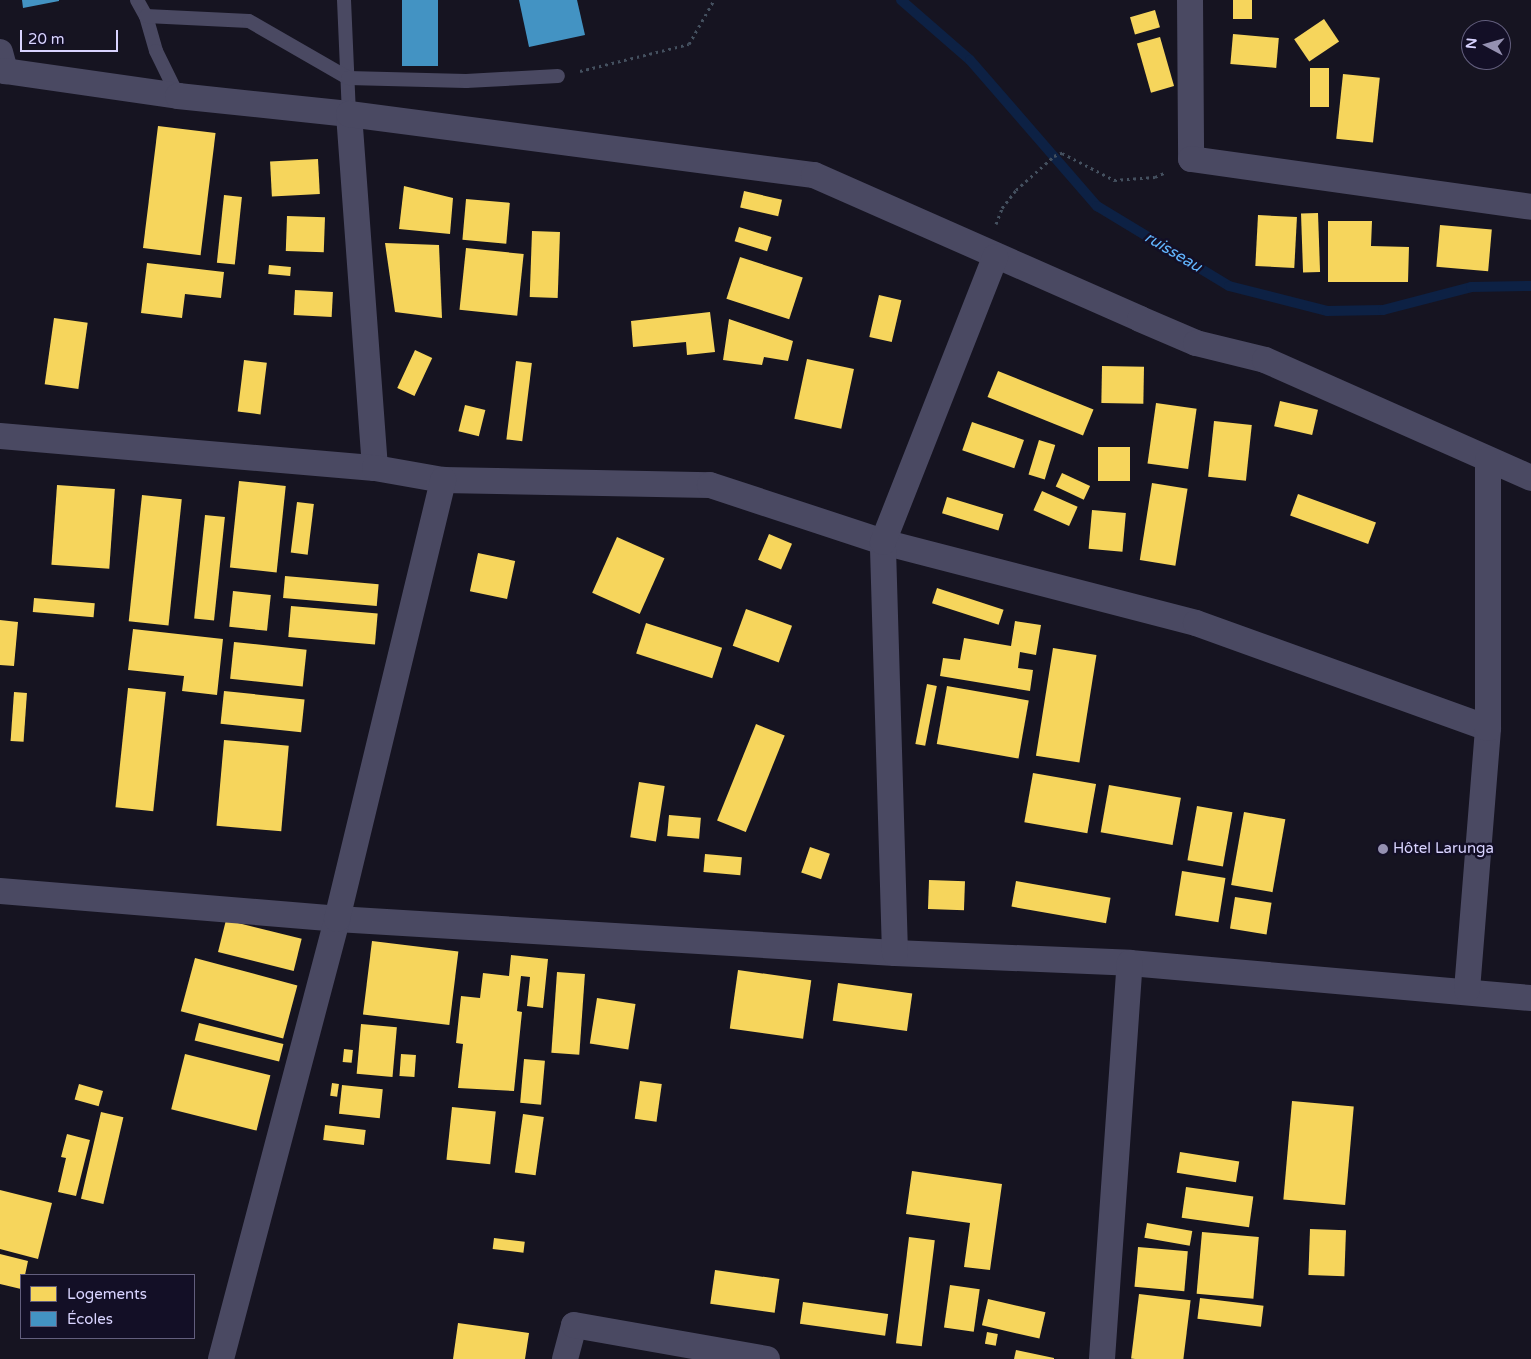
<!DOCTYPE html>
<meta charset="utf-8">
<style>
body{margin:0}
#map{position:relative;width:1531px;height:1359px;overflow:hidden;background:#161421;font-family:"Varela Round",sans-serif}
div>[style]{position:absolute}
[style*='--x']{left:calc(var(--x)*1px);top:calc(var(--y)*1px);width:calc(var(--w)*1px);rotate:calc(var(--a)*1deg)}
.homes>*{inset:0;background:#f6d55c;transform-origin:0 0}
.schools>*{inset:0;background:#4393c3;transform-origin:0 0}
.stream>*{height:10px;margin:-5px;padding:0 5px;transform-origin:5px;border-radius:5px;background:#0d2144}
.path>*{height:3px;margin-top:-1.5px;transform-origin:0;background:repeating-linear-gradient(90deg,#44505f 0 2.5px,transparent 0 6.5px)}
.service>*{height:14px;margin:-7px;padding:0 7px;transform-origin:7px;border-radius:7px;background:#4a4962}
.minor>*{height:26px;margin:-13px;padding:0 13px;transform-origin:13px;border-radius:13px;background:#4a4962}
.dots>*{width:14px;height:14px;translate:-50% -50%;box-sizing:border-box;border:2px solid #130f26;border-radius:50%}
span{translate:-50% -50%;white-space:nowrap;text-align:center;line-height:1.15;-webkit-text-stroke:5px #130f26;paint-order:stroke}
.poi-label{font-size:15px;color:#d9d4ff}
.left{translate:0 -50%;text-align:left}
.water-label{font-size:16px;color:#62b6ff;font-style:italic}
.legend{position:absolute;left:20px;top:1274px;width:175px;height:65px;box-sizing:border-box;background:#130f26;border:1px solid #625e7d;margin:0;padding:6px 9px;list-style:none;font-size:15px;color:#d9d4ff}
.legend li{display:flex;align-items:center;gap:10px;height:25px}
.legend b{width:25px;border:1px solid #625e7d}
.north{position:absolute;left:1461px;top:20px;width:50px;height:50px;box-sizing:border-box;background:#130f26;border:1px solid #625e7d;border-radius:50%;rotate:276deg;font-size:14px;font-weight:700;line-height:20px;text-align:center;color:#d9d4ff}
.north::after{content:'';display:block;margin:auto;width:18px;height:22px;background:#9591b1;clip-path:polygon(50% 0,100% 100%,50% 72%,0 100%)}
.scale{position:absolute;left:20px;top:30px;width:98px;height:22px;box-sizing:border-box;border:2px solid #d9d4ff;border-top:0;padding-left:6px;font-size:15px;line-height:18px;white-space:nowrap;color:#d9d4ff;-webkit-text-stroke:4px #130f26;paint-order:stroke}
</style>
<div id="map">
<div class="homes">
<div style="left:1233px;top:0;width:19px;height:19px"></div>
<div style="left:1155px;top:10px;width:18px;height:26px;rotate:74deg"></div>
<div style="left:1324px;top:19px;width:27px;height:36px;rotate:56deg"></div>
<div style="left:1233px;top:34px;width:46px;height:30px;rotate:5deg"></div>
<div style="left:1160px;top:37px;width:51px;height:24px;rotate:74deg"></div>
<div style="left:1310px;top:68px;width:19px;height:39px"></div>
<div style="left:1343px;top:74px;width:37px;height:65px;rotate:6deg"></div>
<div style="left:158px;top:126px;width:58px;height:123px;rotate:7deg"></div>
<div style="left:318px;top:159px;width:35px;height:48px;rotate:87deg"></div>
<div style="clip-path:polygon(404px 186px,453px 198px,450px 234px,399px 229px)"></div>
<div style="left:744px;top:191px;width:39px;height:17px;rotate:13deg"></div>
<div style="left:224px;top:195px;width:18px;height:68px;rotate:6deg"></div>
<div style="left:466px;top:199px;width:44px;height:41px;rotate:5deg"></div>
<div style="left:1318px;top:213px;width:59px;height:17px;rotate:88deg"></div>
<div style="left:1258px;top:215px;width:39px;height:51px;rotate:3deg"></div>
<div style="left:287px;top:216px;width:38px;height:35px;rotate:2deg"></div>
<div style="clip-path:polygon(1328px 221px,1372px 221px,1371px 246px,1409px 247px,1408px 282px,1328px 282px)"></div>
<div style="left:1440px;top:225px;width:52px;height:42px;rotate:5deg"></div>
<div style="left:739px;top:227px;width:34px;height:15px;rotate:17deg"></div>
<div style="left:532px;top:231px;width:28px;height:66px;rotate:2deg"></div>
<div style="clip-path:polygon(385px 243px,439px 245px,442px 318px,395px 312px)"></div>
<div style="left:466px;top:248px;width:58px;height:62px;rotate:6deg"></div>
<div style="left:740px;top:257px;width:66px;height:44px;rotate:18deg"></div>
<div style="clip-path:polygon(147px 263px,224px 272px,221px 298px,185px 294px,182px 318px,141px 313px)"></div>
<div style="left:269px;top:265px;width:22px;height:9px;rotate:5deg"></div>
<div style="left:295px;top:290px;width:38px;height:25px;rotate:3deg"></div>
<div style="left:879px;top:295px;width:23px;height:43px;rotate:13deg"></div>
<div style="clip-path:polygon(710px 312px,715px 352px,687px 355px,686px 342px,633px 347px,631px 321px)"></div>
<div style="left:54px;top:318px;width:34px;height:67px;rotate:8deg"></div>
<div style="clip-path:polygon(729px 319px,793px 341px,788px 361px,764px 357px,762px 365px,723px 360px)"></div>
<div style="left:415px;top:350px;width:19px;height:42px;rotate:25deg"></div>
<div style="left:807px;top:359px;width:48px;height:61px;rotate:12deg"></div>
<div style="left:244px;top:360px;width:23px;height:52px;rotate:7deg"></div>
<div style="left:516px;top:361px;width:16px;height:79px;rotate:7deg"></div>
<div style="left:1102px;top:366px;width:42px;height:37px;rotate:1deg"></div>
<div style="left:998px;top:371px;width:103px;height:28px;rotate:22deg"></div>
<div style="left:1280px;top:401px;width:39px;height:26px;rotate:13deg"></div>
<div style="left:1156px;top:403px;width:41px;height:61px;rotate:8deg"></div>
<div style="left:465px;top:405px;width:21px;height:27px;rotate:14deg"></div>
<div style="left:1214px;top:421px;width:38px;height:56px;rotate:6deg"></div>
<div style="left:972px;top:422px;width:55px;height:30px;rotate:19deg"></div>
<div style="left:1039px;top:440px;width:17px;height:36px;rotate:17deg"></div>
<div style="left:1098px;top:447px;width:32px;height:34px"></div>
<div style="left:1062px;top:473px;width:31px;height:15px;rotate:25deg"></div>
<div style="left:239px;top:481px;width:47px;height:87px;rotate:6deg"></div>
<div style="left:1152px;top:483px;width:36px;height:78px;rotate:9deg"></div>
<div style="left:57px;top:485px;width:58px;height:80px;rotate:4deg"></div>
<div style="left:1042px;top:491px;width:39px;height:21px;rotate:24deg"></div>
<div style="left:1298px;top:494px;width:83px;height:23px;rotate:20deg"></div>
<div style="left:142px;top:495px;width:40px;height:127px;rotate:6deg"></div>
<div style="left:947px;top:497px;width:59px;height:17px;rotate:17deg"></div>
<div style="left:297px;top:502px;width:17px;height:51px;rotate:7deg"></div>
<div style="left:1092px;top:510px;width:34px;height:39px;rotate:5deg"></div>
<div style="left:205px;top:515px;width:20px;height:104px;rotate:6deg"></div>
<div style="left:769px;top:534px;width:25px;height:28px;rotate:23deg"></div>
<div style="left:617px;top:537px;width:52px;height:61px;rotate:24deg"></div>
<div style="left:478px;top:553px;width:38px;height:39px;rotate:12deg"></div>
<div style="left:285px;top:576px;width:94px;height:22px;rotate:5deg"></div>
<div style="left:937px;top:588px;width:70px;height:16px;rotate:18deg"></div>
<div style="left:233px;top:591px;width:38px;height:36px;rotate:6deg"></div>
<div style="left:34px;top:598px;width:61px;height:14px;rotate:5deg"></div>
<div style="left:291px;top:606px;width:87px;height:31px;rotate:5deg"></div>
<div style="left:746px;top:609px;width:49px;height:39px;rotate:20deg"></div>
<div style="clip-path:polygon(0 620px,18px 622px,14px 666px,0 665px)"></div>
<div style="clip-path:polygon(1015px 621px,1041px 625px,1036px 655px,1020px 652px,1018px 668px,1033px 670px,1030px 691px,940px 676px,943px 658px,960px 660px,964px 638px,1011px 646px)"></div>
<div style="left:646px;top:623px;width:80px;height:32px;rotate:18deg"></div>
<div style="clip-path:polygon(133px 629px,223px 639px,217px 695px,182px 691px,184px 676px,128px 670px)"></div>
<div style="left:234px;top:642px;width:73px;height:37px;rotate:6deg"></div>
<div style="left:1053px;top:648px;width:44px;height:109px;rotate:9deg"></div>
<div style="left:927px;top:684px;width:10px;height:61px;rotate:11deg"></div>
<div style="left:947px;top:686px;width:83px;height:59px;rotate:10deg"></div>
<div style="left:128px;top:688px;width:38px;height:120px;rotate:6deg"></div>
<div style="left:224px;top:691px;width:81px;height:33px;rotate:6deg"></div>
<div style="left:14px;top:692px;width:13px;height:49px;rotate:4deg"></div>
<div style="left:756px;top:724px;width:31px;height:104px;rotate:22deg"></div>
<div style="left:224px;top:740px;width:65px;height:86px;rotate:5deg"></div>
<div style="left:1033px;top:773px;width:64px;height:50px;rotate:10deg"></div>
<div style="left:639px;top:782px;width:26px;height:56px;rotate:9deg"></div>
<div style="left:1109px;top:785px;width:73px;height:48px;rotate:10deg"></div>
<div style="left:1197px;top:806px;width:36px;height:55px;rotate:10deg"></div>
<div style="left:1244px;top:812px;width:42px;height:74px;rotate:10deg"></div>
<div style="left:669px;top:815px;width:32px;height:21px;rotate:5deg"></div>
<div style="left:810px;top:847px;width:21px;height:27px;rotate:19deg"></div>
<div style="left:705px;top:854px;width:37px;height:18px;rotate:5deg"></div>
<div style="left:1182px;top:871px;width:44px;height:45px;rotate:9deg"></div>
<div style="left:929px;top:880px;width:36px;height:29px;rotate:2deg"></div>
<div style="left:1016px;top:881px;width:96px;height:26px;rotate:10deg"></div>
<div style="left:1235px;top:897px;width:37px;height:32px;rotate:9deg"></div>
<div style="left:226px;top:920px;width:78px;height:33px;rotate:14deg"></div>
<div style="left:372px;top:941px;width:87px;height:74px;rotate:7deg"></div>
<div style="clip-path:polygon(511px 955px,548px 959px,543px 1008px,527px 1006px,530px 977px,521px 976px,517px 1011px,522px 1012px,514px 1091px,458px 1088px,463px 1044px,456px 1043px,461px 996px,480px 998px,483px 973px,509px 976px)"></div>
<div style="left:195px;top:958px;width:106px;height:55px;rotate:15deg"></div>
<div style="left:738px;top:970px;width:74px;height:59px;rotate:8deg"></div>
<div style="left:557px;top:972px;width:28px;height:81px;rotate:4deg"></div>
<div style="left:838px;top:983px;width:75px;height:38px;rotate:8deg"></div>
<div style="left:597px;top:998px;width:39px;height:46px;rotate:9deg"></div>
<div style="left:199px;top:1023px;width:87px;height:18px;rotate:14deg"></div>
<div style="left:361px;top:1024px;width:36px;height:50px;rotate:5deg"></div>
<div style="left:344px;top:1049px;width:9px;height:13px;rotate:6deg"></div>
<div style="left:185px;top:1054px;width:88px;height:57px;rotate:14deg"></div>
<div style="left:401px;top:1054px;width:15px;height:22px;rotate:4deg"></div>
<div style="left:524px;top:1059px;width:21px;height:44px;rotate:5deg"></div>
<div style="left:640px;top:1081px;width:22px;height:38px;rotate:8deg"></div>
<div style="left:332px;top:1083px;width:7px;height:13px;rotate:8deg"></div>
<div style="left:79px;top:1084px;width:25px;height:16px;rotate:16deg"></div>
<div style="left:342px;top:1085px;width:41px;height:29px;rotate:6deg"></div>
<div style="left:1292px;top:1101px;width:62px;height:99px;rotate:5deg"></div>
<div style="left:452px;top:1107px;width:44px;height:53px;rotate:6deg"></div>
<div style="left:101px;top:1112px;width:23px;height:89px;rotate:13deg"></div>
<div style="left:523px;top:1114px;width:21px;height:59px;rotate:8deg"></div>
<div style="left:325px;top:1125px;width:41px;height:15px;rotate:7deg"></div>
<div style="clip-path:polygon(67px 1134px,90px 1140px,76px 1196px,58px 1192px,66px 1158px,61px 1157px)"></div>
<div style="left:1180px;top:1152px;width:60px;height:21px;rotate:9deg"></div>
<div style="clip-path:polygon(912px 1171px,1002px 1184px,990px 1270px,964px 1267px,970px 1223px,906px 1214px)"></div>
<div style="left:1186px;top:1187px;width:68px;height:31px;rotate:8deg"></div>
<div style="clip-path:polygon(0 1190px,52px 1203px,38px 1259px,0 1249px)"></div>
<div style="left:1147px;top:1223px;width:46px;height:15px;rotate:10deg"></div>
<div style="left:1310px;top:1229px;width:36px;height:46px;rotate:2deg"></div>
<div style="left:1202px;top:1232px;width:57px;height:62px;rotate:5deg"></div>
<div style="left:909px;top:1237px;width:26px;height:107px;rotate:7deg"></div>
<div style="left:494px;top:1238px;width:31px;height:11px;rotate:7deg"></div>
<div style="left:1138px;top:1247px;width:50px;height:40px;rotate:5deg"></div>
<div style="clip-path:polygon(0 1254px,28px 1261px,25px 1275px,21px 1275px,21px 1289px,0 1284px)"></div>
<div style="left:715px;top:1270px;width:65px;height:34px;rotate:8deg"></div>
<div style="left:950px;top:1285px;width:30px;height:43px;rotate:8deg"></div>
<div style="left:1139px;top:1294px;width:52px;height:65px;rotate:7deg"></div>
<div style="left:1200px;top:1298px;width:64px;height:21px;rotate:7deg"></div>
<div style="left:988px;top:1299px;width:59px;height:27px;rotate:13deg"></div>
<div style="left:803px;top:1302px;width:86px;height:22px;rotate:8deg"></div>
<div style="clip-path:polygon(458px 1323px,529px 1333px,525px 1359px,453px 1359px)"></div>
<div style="left:987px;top:1332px;width:11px;height:12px;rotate:10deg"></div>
<div style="clip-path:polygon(1016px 1350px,1054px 1358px,1054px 1359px,1014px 1359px)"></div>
</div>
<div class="schools">
<div style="clip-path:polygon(22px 0,59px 0,59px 1px,23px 8px)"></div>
<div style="left:402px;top:0;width:36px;height:66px"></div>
<div style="clip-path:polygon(519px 0,577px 0,585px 35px,529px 47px)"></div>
</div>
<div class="stream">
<div style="--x:901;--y:0;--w:91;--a:41"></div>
<div style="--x:970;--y:60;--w:194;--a:49"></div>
<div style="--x:1097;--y:206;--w:154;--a:31.2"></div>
<div style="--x:1229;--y:286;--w:101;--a:14.3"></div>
<div style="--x:1327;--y:311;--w:56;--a:-1"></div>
<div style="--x:1383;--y:310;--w:91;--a:-14.6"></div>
<div style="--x:1471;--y:287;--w:60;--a:-1"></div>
</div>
<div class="path">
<div style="--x:580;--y:71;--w:112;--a:-13.9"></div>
<div style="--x:689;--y:44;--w:51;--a:-60.4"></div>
<div style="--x:996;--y:224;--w:17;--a:-69"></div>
<div style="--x:1002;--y:208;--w:23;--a:-52"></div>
<div style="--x:1016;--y:190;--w:51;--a:-41.8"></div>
<div style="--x:1054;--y:156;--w:9;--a:-21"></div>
<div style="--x:1062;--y:153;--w:59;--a:27.4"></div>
<div style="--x:1114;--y:180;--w:41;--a:-4.2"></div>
<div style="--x:1155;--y:177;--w:12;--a:-24"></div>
</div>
<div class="service">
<div style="--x:137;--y:0;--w:18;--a:61"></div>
<div style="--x:146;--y:16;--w:36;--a:74"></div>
<div style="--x:156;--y:51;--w:50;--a:63.9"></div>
<div style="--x:344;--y:0;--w:114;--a:87.5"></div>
<div style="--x:146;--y:16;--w:103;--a:2.8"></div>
<div style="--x:249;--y:21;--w:114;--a:29.9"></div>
<div style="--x:348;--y:78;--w:118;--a:1.5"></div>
<div style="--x:466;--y:81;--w:92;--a:-3.1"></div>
</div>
<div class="minor">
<div style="--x:1190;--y:0;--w:159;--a:89.6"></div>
<div style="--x:1191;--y:159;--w:343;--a:8"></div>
<div style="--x:0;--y:52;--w:20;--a:75"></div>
<div style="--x:5;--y:71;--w:175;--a:8.2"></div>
<div style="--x:178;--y:96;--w:172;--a:6"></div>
<div style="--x:349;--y:114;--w:355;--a:85.8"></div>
<div style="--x:349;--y:114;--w:469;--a:7.5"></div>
<div style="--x:814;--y:175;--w:356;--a:23.8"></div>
<div style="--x:1140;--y:319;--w:61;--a:23.2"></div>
<div style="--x:1196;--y:343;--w:71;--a:13.8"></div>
<div style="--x:1265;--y:360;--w:291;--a:23.9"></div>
<div style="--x:0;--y:436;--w:376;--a:4.9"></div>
<div style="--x:375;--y:468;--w:69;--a:10"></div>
<div style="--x:443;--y:480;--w:267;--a:1.1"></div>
<div style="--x:710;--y:485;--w:182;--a:18.2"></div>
<div style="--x:883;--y:542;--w:323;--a:14.5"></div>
<div style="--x:1196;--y:623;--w:310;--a:19.8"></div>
<div style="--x:0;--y:891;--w:338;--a:4.7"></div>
<div style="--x:337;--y:919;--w:559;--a:3.49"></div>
<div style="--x:895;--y:953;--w:235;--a:2.4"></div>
<div style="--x:1130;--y:963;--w:403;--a:5"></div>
<div style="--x:895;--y:953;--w:411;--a:-91.7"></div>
<div style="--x:883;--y:542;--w:306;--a:-68.5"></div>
<div style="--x:1467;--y:990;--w:263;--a:-85.4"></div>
<div style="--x:1488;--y:728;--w:268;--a:-90"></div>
<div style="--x:221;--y:1359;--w:455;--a:-75.2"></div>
<div style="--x:337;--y:919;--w:452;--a:-76.4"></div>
<div style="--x:565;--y:1359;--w:35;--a:-75"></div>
<div style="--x:574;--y:1325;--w:196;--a:10"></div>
<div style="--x:1102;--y:1359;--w:397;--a:-86"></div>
</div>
<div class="dots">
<div style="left:1383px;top:849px;background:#9591b1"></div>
</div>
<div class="poi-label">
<span class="left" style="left:1393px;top:849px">Hôtel Larunga</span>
</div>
<div class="water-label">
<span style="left:1173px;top:252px;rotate:31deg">ruisseau</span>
</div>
<ul class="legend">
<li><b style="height:14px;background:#f6d55c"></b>Logements</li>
<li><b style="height:14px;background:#4393c3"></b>Écoles</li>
</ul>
<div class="north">N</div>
<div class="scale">20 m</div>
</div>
